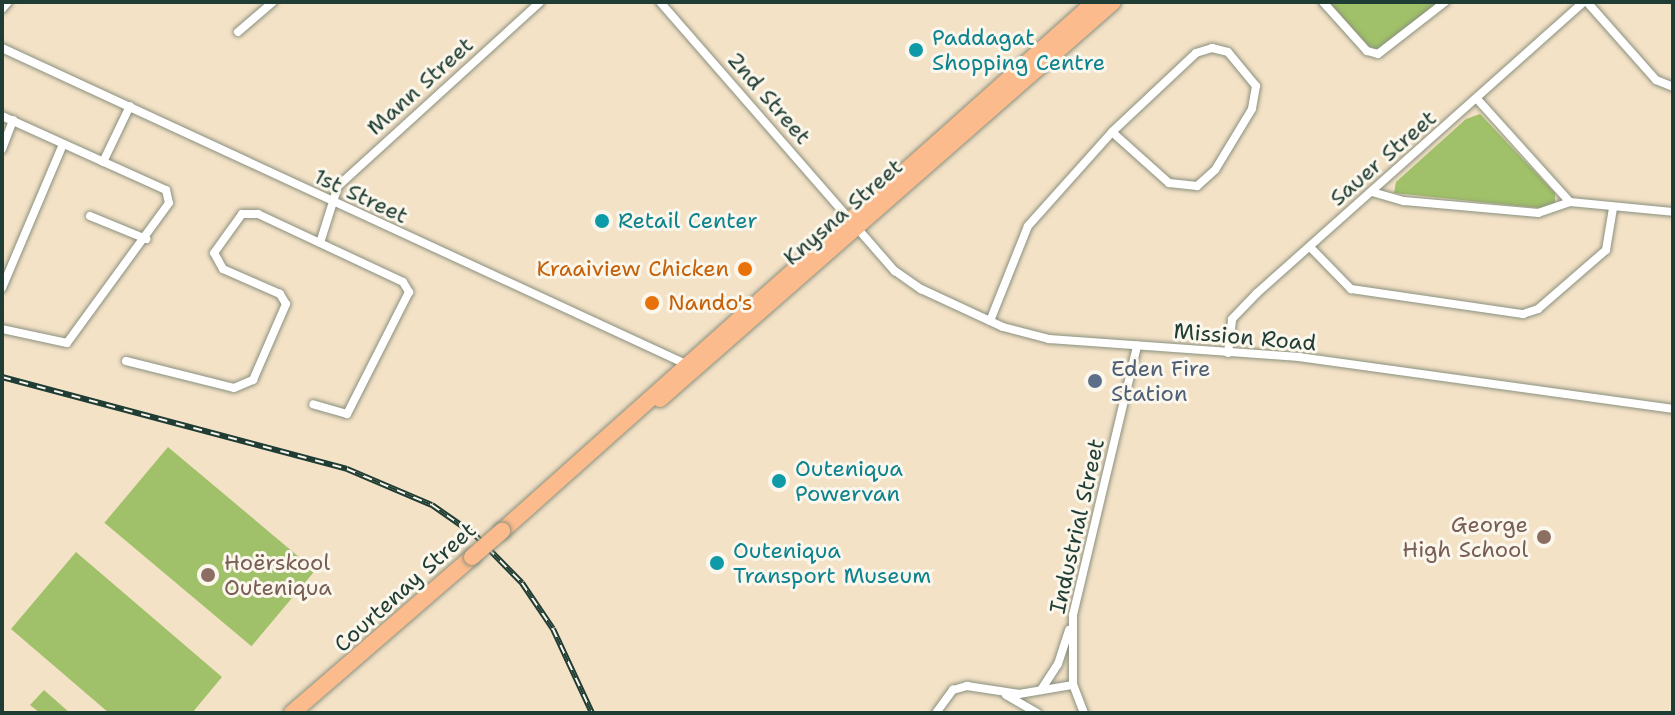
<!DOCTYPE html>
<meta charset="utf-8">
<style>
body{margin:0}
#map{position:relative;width:1675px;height:715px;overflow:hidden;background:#f4e2c7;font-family:"Shantell Sans",sans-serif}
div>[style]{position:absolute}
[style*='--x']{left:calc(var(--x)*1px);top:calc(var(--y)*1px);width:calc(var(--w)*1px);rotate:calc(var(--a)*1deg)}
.green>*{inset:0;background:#a0c169;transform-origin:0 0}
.roads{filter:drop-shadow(0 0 2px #8a907e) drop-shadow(0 0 2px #8a907e)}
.street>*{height:8px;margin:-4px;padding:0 4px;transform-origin:4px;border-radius:4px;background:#fff}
.highway>*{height:16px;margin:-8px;padding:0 8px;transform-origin:8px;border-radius:8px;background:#fbbb8c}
.rail>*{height:6px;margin-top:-3px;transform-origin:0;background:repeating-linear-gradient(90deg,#fbf7ec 0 9px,#1f3d34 0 18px);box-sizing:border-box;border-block:2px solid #1f3d34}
.bridges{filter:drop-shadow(0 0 2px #8a907e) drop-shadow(0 0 2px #8a907e)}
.highway-bridge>*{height:16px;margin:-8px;padding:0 8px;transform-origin:8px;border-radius:8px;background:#fbbb8c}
.dots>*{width:22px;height:22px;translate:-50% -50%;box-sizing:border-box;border:4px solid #fbf7ec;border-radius:50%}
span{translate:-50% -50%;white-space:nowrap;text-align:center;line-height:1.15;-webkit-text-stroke:6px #fbf7ec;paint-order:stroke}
.culture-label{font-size:22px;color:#0d838f}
.left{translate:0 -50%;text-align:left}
.street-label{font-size:22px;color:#1f3d34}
.food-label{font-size:22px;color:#c56008}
.right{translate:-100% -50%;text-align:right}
.service-label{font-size:22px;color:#4e5e75}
.education-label{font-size:22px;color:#785e54}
.frame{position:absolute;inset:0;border:4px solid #1f3d34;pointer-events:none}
</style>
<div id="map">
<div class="green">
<div style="clip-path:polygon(1329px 2px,1438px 2px,1379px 50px,1368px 46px)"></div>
<div style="clip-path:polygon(1480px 114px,1555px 193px,1555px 203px,1539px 208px,1394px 193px,1396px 182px,1466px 119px)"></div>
<div style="left:168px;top:447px;width:192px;height:99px;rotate:40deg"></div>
<div style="clip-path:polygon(76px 552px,222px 677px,192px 713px,109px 713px,11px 629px)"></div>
<div style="clip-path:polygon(44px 690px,70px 713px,40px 713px,30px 705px)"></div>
</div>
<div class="roads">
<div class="street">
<div style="--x:660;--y:2;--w:357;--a:48.9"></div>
<div style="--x:895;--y:271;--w:32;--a:35"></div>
<div style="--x:921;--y:289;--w:90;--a:24.9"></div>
<div style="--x:1003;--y:327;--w:48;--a:14.6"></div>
<div style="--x:1049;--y:339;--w:251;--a:4.1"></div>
<div style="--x:1299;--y:357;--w:378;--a:7.9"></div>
<div style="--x:1323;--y:2;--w:66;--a:48.1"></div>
<div style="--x:1367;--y:51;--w:11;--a:15"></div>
<div style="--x:1378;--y:54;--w:85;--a:-37.8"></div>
<div style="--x:1587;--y:2;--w:104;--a:48.5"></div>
<div style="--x:1656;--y:80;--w:18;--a:22"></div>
<div style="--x:2;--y:9;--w:9;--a:-49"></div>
<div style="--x:238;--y:32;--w:46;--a:-40.6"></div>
<div style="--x:2;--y:48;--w:756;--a:24.8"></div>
<div style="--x:1478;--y:100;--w:137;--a:48"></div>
<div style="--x:1570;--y:202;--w:103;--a:5.5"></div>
<div style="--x:2;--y:116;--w:180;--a:24.3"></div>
<div style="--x:166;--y:190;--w:13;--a:77"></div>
<div style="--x:169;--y:203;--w:173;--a:126.1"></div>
<div style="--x:67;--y:343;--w:66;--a:-167.8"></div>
<div style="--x:2;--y:149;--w:31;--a:-69"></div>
<div style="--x:103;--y:162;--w:62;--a:-64.3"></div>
<div style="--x:1372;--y:192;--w:33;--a:16"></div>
<div style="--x:1404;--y:201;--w:135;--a:5.1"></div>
<div style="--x:1538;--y:213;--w:34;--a:-19"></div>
<div style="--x:90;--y:216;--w:61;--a:22.3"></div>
<div style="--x:320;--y:243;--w:60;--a:-72.5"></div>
<div style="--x:338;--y:186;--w:273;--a:-42.3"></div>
<div style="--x:1310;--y:247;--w:59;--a:45.7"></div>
<div style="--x:1351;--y:289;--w:174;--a:8.3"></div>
<div style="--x:1523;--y:314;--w:16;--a:-18"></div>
<div style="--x:1538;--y:309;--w:90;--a:-40.9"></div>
<div style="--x:1606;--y:250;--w:43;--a:-80.5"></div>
<div style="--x:2;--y:288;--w:156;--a:-67"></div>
<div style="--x:990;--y:321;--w:102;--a:-68.2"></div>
<div style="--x:1028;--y:226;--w:126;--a:-48.2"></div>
<div style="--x:1112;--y:132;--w:115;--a:-43.2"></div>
<div style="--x:1196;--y:53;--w:17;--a:-17"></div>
<div style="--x:1212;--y:48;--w:16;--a:14"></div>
<div style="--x:1228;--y:52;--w:44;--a:50.5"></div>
<div style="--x:1256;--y:86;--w:23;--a:100"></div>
<div style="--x:1252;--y:109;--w:71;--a:121.2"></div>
<div style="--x:1215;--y:170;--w:24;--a:138"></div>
<div style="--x:1197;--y:186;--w:28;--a:-174"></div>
<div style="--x:1169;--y:183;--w:76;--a:-138.2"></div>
<div style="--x:1228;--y:353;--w:34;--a:-83"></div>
<div style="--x:1232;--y:319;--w:36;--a:-46"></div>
<div style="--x:1257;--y:293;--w:438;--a:-41.7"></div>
<div style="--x:126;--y:361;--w:111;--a:14"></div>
<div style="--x:234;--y:388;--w:21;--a:-23"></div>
<div style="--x:253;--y:380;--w:83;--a:-66.5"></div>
<div style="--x:286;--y:304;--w:12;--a:-121"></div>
<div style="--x:280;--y:294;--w:62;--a:-156.3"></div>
<div style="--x:223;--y:269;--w:18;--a:-119"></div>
<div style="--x:214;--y:253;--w:48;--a:-54.3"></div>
<div style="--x:242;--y:214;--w:16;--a:0"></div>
<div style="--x:258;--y:214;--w:160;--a:25.1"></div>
<div style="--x:403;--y:282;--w:12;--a:59"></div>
<div style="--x:409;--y:292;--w:137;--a:116.9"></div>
<div style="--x:347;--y:414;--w:35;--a:-164"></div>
<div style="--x:1041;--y:690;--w:31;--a:-57"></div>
<div style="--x:1058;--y:664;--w:36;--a:-72"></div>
<div style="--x:1006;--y:695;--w:36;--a:30"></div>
<div style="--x:936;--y:713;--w:29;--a:-54"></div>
<div style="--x:953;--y:690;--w:15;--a:-16"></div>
<div style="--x:967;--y:686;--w:53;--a:8.7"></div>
<div style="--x:1019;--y:694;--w:55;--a:-9.5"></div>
<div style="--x:1084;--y:713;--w:30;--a:-111"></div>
<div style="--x:1073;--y:685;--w:70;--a:-90"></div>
<div style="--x:1073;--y:615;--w:277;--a:-76.6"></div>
</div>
<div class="highway">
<div style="--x:660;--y:399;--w:602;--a:-41.23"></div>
<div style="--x:502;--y:531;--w:795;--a:-41.74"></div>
<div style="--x:292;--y:713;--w:238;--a:-40.9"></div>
</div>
</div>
<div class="rail">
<div style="--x:2;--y:377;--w:357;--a:14.9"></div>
<div style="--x:347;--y:469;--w:92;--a:23"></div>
<div style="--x:432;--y:505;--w:52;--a:34.9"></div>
<div style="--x:475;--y:535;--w:67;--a:45.6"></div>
<div style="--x:522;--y:583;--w:55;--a:56"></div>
<div style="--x:553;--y:629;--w:93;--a:65.1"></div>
</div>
<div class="bridges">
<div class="highway-bridge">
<div style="--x:472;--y:557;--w:40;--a:-41"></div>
</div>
</div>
<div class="dots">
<div style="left:916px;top:50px;background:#0f9aa8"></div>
<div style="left:602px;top:221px;background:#0f9aa8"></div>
<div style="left:745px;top:269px;background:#e8710a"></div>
<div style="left:652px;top:303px;background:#e8710a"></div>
<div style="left:1095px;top:381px;background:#5c6f8a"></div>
<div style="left:779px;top:481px;background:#0f9aa8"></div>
<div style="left:1544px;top:537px;background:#8d6e63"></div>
<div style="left:717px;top:563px;background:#0f9aa8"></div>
<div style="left:208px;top:575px;background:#8d6e63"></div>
</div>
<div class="culture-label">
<span class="left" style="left:932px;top:50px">Paddagat<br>Shopping Centre</span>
<span class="left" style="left:618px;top:221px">Retail Center</span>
<span class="left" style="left:795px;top:481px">Outeniqua<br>Powervan</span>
<span class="left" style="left:733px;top:563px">Outeniqua<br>Transport Museum</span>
</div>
<div class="street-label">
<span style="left:420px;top:86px;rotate:-42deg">Mann Street</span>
<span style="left:769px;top:98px;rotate:49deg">2nd Street</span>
<span style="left:1383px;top:158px;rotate:-41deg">Sauer Street</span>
<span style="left:361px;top:196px;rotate:25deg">1st Street</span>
<span style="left:843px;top:212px;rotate:-41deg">Knysna Street</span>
<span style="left:1245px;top:337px;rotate:5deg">Mission Road</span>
<span style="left:1077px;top:526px;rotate:-77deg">Industrial Street</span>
<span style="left:405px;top:587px;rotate:-42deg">Courtenay Street</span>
</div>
<div class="food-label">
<span class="right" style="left:729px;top:269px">Kraaiview Chicken</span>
<span class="left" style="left:668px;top:303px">Nando's</span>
</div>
<div class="service-label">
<span class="left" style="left:1111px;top:381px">Eden Fire<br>Station</span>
</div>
<div class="education-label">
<span class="right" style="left:1528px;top:537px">George<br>High School</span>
<span class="left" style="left:224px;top:575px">Hoërskool<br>Outeniqua</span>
</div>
<div class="frame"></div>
</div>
